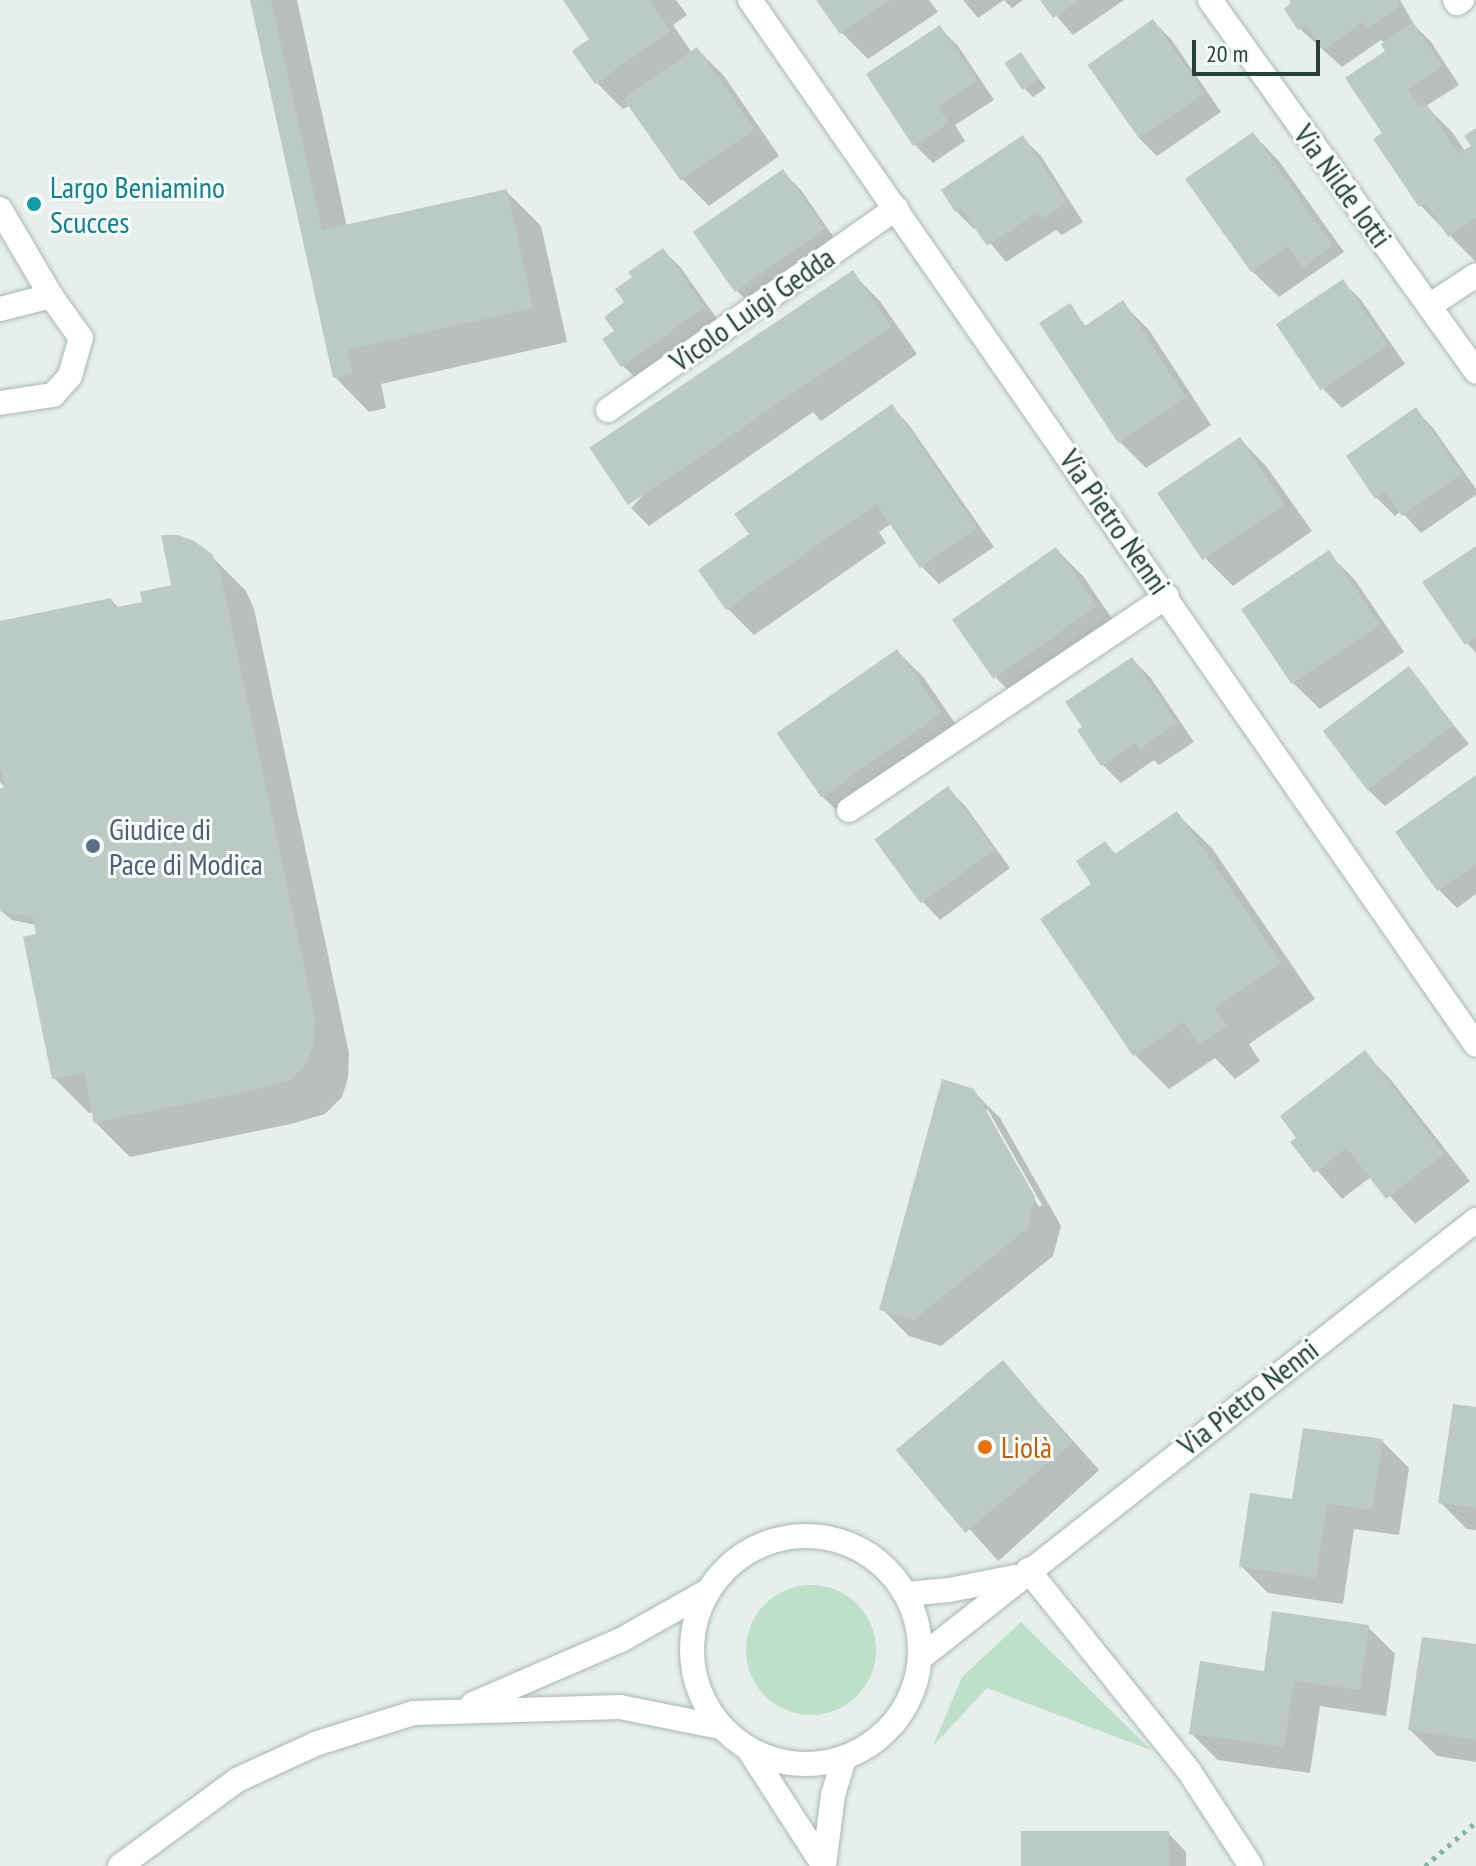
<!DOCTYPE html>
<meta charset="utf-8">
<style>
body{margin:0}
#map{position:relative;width:1476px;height:1866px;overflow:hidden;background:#e6efeb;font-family:"PT Sans Narrow",sans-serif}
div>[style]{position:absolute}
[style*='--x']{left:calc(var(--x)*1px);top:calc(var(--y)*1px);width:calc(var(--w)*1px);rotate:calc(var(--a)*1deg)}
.green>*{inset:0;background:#bfe0c8}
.round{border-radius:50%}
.shadow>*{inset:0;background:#0003;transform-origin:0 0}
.building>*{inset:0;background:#bbcac4;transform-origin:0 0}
.path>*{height:5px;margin-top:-2.5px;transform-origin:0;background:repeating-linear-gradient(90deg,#86b3a5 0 4px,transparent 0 10px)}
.roads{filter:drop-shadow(0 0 2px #a8b8b2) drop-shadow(0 0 2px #a8b8b2)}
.minor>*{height:24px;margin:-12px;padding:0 12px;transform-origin:12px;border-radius:12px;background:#fff}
.minor>.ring{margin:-12px;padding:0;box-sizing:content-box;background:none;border:24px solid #fff;border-radius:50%}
.dots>*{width:22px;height:22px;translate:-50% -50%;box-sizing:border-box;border:4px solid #f7fbf9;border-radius:50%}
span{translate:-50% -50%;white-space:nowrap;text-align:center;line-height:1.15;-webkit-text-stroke:6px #f7fbf9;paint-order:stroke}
.street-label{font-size:30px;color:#24423a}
.culture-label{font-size:30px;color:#0d838f}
.left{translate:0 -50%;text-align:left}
.service-label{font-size:30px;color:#4e5e75}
.food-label{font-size:30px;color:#c56008}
.scale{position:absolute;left:1192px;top:40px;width:128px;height:36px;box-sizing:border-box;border:4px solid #24423a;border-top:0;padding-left:10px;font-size:24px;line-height:28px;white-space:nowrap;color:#24423a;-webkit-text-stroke:6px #f7fbf9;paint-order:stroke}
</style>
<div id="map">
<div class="green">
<div class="round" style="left:746px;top:1585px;width:130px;height:130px"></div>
<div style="clip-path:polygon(1021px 1622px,1151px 1750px,987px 1688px,933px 1746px,962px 1677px)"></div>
</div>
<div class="shadow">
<div style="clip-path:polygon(252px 0,297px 0,347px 227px,506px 191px,541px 226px,567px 342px,381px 384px,386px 408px,369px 412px,335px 377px)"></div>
<div style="clip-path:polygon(565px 0,676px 0,687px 15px,673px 25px,692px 53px,697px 49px,724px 76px,779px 156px,709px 206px,682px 179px,630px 105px,623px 109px,596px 82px,592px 40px)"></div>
<div style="clip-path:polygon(818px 0,929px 0,938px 12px,868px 59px,841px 32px)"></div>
<div style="clip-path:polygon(963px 0,1023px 0,1012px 8px,1004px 0,978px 18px)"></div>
<div style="clip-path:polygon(1043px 0,1124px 0,1073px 35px)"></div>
<div style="clip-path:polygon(1292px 0,1400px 0,1415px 26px,1431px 42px,1459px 85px,1426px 106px,1452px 132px,1465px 151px,1474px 146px,1476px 130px,1476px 262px,1421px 206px,1385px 134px,1388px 52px,1385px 43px,1381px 40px,1342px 67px,1300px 29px)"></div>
<div style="clip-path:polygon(1153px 21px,1171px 39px,1221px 112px,1157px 156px,1139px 138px,1089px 66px)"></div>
<div style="clip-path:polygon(940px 28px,958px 46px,994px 100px,955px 125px,965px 141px,933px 163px,915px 145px,869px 75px)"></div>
<div style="clip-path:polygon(1021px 55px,1046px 88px,1033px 97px,1025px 89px)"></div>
<div style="clip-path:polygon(1253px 134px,1279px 161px,1344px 252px,1279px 297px,1252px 271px)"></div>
<div style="clip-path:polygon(1023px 138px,1041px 156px,1083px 222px,1062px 235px,1056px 230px,1006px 262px,977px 227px,974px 229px,956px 211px)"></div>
<div style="clip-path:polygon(783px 172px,801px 190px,841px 248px,755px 309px,737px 291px)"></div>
<div style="clip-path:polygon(663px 250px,681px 268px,722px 326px,641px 383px,623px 366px,626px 302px)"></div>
<div style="clip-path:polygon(852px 273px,879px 300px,917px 354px,821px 421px,813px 412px,649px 526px,631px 508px)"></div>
<div style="clip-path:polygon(1343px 282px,1361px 300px,1405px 364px,1342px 408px,1324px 390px)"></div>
<div style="clip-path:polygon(1122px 303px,1149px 330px,1211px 425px,1146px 468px,1119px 441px,1069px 306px,1086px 327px)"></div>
<div style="clip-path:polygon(892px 407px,909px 425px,994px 547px,939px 584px,921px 566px,892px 523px,879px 532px,886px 543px,754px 635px,727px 608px,752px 535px)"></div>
<div style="clip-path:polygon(1416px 410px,1433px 428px,1476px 489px,1476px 495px,1421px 533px,1401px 511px,1395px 516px,1377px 498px,1348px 456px)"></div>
<div style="clip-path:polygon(1240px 439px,1266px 466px,1312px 531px,1233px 586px,1206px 559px)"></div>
<div style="clip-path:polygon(1476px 548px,1476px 653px,1467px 643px)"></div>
<div style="clip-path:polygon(1056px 549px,1083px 576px,1122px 633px,1022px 704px,996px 678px)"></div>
<div style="clip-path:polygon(1328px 553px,1355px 580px,1404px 652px,1320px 709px,1293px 683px)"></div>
<div style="clip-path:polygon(211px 556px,246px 591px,254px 609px,349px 1053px,348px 1078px,342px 1097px,325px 1114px,291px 1124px,130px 1157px,95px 1122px,93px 1112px,89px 1113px,54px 1078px,36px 925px,12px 920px,0 910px,0 791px,6px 788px,0 782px,0 623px,111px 600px,120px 609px,144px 604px,173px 586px)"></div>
<div style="clip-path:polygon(897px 651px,924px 678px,967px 741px,848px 822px,822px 796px)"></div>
<div style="clip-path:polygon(1132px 659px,1150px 677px,1194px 742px,1159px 765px,1154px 760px,1121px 783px,1103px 765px)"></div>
<div style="clip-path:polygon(1409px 669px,1469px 744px,1385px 806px,1367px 789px)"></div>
<div style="clip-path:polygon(1476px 778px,1476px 894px,1457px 908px,1439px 890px)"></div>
<div style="clip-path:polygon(948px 789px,966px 807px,1010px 868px,940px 920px,923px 902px,878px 840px)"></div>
<div style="clip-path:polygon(1177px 814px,1212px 848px,1315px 999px,1249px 1044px,1260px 1061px,1235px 1079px,1215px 1058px,1169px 1089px,1135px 1055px,1094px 884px,1105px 843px,1117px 855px)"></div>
<div style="clip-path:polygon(1365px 1053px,1391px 1080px,1470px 1181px,1415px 1224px,1372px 1176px,1342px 1199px,1293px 1142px)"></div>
<div style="clip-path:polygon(evenodd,973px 1091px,1000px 1118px,1061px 1226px,1053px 1256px,941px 1346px,909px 1336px,882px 1309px,973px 1091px,984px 1110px,988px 1110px,1042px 1205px,1039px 1207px,984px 1110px)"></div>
<div style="left:1003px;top:1363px;width:144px;height:136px;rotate:48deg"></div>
<div style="clip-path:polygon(1476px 1409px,1476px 1530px,1467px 1529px,1440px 1502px)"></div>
<div style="clip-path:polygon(1382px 1441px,1409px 1468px,1399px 1535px,1354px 1529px,1343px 1604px,1268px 1593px,1241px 1566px,1294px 1501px)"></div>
<div style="clip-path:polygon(1368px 1627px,1395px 1654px,1386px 1716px,1320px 1706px,1310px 1773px,1218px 1760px,1191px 1733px,1265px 1673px)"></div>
<div style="clip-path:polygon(1476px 1646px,1476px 1762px,1437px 1756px,1410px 1730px)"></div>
<div style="clip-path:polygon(1168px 1833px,1186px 1852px,1186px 1866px,1024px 1866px)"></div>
</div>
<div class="building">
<div style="clip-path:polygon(250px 0,271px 0,322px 230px,507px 189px,533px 308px,347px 350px,353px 374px,333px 378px)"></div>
<div style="clip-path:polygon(563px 0,650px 0,671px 31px,595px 84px,572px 51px,589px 39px)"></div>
<div style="clip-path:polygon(816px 0,891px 0,840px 34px)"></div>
<div style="clip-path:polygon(1040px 0,1080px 0,1053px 18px)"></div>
<div style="clip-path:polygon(1289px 0,1397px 0,1401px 6px,1368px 29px,1363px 22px,1323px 50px,1306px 25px,1298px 30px,1284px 9px,1291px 3px)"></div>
<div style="left:1153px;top:19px;width:90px;height:80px;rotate:55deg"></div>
<div style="clip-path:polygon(1413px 22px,1442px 66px,1408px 89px,1420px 107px,1426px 103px,1458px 153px,1471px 146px,1464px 136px,1476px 128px,1476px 218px,1448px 237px,1426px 203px,1419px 207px,1373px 139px,1382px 133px,1345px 78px,1385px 51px,1381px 44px)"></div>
<div style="clip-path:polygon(940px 25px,977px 81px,938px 107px,949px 123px,913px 146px,866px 74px)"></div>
<div style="left:697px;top:47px;width:100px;height:90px;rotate:55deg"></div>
<div style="left:1021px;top:52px;width:32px;height:20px;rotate:56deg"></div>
<div style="clip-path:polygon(1253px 132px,1333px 246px,1303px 268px,1288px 246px,1251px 272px,1185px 179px)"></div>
<div style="clip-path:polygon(1023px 135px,1067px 203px,1042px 219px,1038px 212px,987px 246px,961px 208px,955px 212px,941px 190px)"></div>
<div style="left:783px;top:169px;width:73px;height:110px;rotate:55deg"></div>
<div style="clip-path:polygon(663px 248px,705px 307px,621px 367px,602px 339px,614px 331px,604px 317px,624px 302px,615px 289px,632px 277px,628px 272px)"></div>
<div style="left:853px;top:270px;width:69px;height:318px;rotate:56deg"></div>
<div style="left:1343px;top:279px;width:80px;height:81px;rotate:56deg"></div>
<div style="clip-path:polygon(1123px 300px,1186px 398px,1118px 443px,1039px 323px,1070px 303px,1085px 326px)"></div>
<div style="clip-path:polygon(892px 404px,977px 528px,920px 568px,876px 504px,726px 610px,698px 570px,749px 534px,734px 514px)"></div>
<div style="clip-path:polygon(1416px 407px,1462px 474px,1402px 516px,1385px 492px,1375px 499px,1346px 456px)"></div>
<div style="left:1240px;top:437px;width:81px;height:100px;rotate:56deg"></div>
<div style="clip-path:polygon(161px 535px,178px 535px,194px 541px,212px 554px,220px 572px,315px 1017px,314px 1042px,308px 1062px,290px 1080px,255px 1090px,94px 1123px,84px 1073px,52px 1079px,23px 937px,36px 934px,33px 918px,0 911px,0 789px,6px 786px,0 770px,0 621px,111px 598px,113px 608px,142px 602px,140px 592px,171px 585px)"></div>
<div style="clip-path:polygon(1476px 546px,1476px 637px,1465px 645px,1422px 582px)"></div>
<div style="left:1056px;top:547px;width:72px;height:127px;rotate:55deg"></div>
<div style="left:1329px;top:550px;width:90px;height:106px;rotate:56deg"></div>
<div style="left:897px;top:649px;width:78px;height:147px;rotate:55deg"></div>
<div style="clip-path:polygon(1132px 657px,1177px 724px,1140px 749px,1136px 743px,1101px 766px,1077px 730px,1082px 727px,1065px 702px)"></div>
<div style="left:1409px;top:666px;width:74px;height:108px;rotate:53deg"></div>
<div style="clip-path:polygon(1476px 775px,1476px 864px,1437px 891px,1395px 832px)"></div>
<div style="left:948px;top:786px;width:79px;height:91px;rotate:54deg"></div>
<div style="clip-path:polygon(1177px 811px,1282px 963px,1216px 1008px,1227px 1026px,1199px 1046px,1183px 1022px,1133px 1056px,1040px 919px,1091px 884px,1076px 861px,1105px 841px,1115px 854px)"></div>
<div style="clip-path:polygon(1365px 1050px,1444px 1154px,1386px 1199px,1347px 1148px,1314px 1173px,1290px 1142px,1296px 1138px,1280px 1116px)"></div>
<div style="clip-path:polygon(942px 1079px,974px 1089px,1035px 1197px,1027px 1229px,914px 1320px,879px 1310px)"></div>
<div style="left:1003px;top:1360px;width:108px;height:140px;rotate:50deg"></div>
<div style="clip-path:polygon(1453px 1404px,1476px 1407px,1476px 1508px,1438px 1503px)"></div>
<div style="clip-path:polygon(1303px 1428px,1383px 1439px,1372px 1510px,1327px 1504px,1316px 1578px,1239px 1567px,1250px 1493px,1292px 1499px)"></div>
<div style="clip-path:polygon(1272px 1611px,1369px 1625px,1360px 1690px,1294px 1681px,1284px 1747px,1189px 1734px,1200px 1661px,1264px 1671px)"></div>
<div style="clip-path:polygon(1422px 1637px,1476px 1644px,1476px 1740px,1408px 1730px)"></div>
<div style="left:1169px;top:1831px;width:35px;height:148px;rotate:90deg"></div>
</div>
<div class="path">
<div style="--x:1425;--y:1866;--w:67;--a:-40.8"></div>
</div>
<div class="roads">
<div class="minor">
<div style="--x:750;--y:0;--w:1272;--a:55.21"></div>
<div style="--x:1210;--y:0;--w:457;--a:54.4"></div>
<div style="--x:1455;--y:0;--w:4;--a:56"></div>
<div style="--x:1457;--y:3;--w:6;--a:-31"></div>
<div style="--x:0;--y:209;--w:101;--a:59.6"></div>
<div style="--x:51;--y:296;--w:53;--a:165.7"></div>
<div style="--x:1429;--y:306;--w:56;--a:-33.4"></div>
<div style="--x:0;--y:403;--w:54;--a:-8.6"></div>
<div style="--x:53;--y:395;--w:25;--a:-48"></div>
<div style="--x:70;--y:376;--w:40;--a:-74"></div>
<div style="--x:81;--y:338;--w:52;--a:-125.5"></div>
<div style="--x:608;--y:410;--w:352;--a:-35"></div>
<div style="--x:849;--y:810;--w:383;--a:-33.9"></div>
<div class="ring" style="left:692px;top:1536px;width:204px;height:204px"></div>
<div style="--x:1028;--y:1570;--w:258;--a:51.3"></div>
<div style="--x:1189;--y:1771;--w:113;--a:56.9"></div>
<div style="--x:906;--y:1594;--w:43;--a:-5.3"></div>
<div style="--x:949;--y:1590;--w:67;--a:-11.1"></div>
<div style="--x:920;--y:1658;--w:708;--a:-38.23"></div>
<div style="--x:473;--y:1704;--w:161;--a:-23.4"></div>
<div style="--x:621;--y:1640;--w:100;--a:-29.4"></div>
<div style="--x:749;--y:1750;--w:138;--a:57.1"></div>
<div style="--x:120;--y:1866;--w:145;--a:-36.3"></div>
<div style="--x:237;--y:1780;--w:89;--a:-24.6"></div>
<div style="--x:318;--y:1743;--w:101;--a:-17.4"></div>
<div style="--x:414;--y:1713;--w:206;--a:-1.7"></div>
<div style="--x:620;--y:1707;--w:102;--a:11.3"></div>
<div style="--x:824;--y:1866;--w:72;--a:-82.8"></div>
<div style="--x:833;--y:1795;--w:39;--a:-73"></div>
</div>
</div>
<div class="dots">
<div style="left:34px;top:204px;background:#0f9aa8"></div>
<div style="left:93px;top:846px;background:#5c6f8a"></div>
<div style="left:985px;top:1447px;background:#e8710a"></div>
</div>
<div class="street-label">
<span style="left:1343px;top:186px;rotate:54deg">Via Nilde Iotti</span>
<span style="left:752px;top:309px;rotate:-35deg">Vicolo Luigi Gedda</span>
<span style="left:1115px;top:522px;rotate:55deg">Via Pietro Nenni</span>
<span style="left:1248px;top:1397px;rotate:-38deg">Via Pietro Nenni</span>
</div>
<div class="culture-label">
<span class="left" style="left:50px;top:204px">Largo Beniamino<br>Scucces</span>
</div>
<div class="service-label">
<span class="left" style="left:109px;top:846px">Giudice di<br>Pace di Modica</span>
</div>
<div class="food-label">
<span class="left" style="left:1001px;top:1447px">Liolà</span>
</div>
<div class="scale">20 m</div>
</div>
